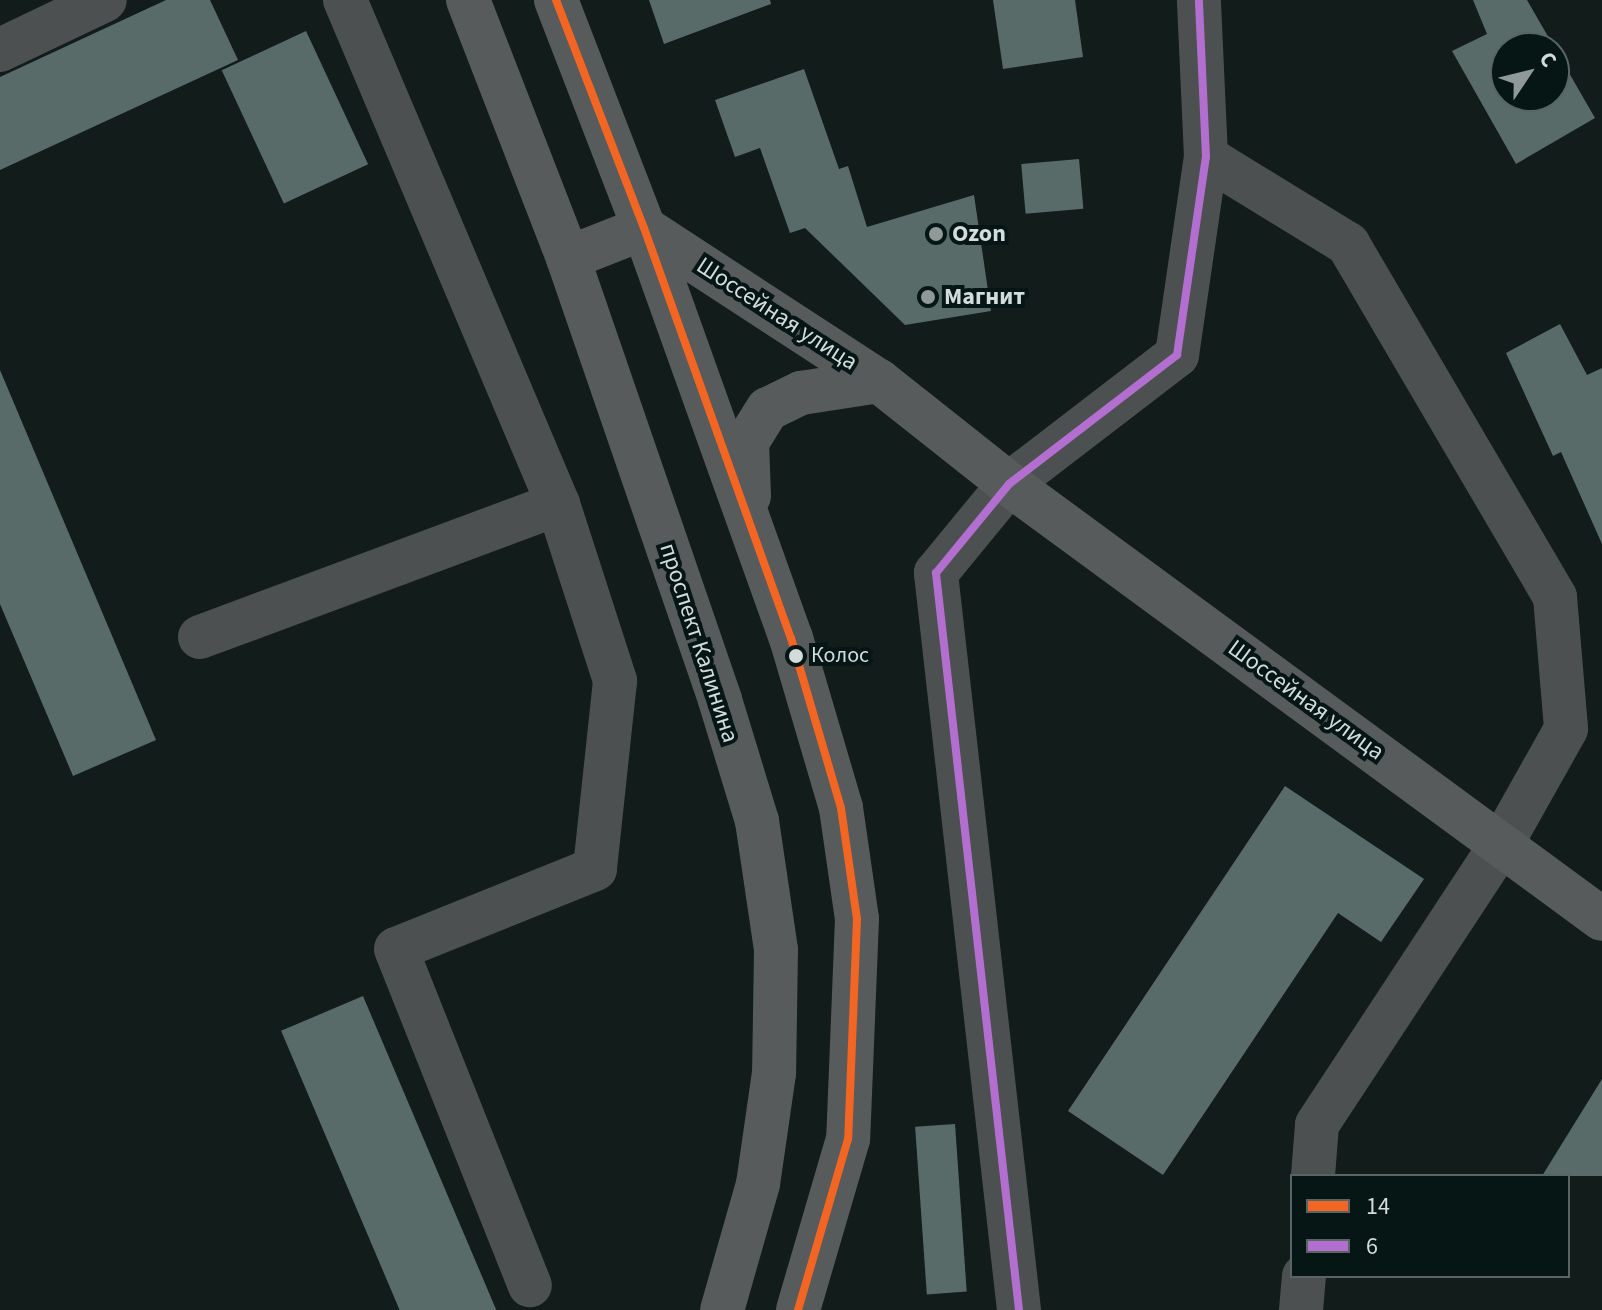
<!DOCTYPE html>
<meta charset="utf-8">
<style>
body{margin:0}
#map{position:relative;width:1602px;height:1310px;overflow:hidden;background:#121c1a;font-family:"Source Sans 3",sans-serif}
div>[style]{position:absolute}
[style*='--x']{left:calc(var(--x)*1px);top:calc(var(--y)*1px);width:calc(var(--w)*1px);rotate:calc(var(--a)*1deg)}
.building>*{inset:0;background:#586b69;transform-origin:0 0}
.minor>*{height:44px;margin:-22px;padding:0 22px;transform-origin:22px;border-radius:22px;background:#4d5050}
.major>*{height:44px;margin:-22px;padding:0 22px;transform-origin:22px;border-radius:22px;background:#575b5b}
.bus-1>*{height:8px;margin:-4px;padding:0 4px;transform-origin:4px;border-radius:4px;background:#f26522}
.bus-2>*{height:8px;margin:-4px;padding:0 4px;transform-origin:4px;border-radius:4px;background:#b36fd0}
.dots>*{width:22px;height:22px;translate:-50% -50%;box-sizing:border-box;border:4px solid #061615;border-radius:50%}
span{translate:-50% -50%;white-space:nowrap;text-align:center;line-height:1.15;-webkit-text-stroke:8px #061615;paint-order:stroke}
.bus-label{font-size:22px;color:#d2dcdb}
.left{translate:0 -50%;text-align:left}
.poi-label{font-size:24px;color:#d2dcdb;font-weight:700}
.street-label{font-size:24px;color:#d2dcdb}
.legend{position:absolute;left:1290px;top:1174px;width:280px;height:104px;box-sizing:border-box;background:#061615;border:2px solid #586564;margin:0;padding:10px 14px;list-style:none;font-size:24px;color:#d2dcdb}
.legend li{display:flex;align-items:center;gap:16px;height:40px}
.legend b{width:40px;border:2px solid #586564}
.north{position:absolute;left:1490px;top:32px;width:80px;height:80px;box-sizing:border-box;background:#061615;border:2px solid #586564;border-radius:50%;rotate:55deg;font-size:22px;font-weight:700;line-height:32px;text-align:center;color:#d2dcdb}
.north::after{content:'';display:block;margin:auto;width:28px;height:36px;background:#8f9997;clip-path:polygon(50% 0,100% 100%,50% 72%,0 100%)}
</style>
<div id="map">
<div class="building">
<div style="clip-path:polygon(166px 0,210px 0,238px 60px,0 170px,0 77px)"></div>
<div style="clip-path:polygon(649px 0,770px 0,771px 4px,664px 44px)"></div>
<div style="clip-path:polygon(993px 0,1075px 0,1083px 57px,1003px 69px)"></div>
<div style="clip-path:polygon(evenodd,1473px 0,1527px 0,1595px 118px,1516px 164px,1452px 51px,1487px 34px,1473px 0,1506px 48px,1554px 48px,1554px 96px,1506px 96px,1506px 48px)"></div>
<div style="left:306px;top:31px;width:147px;height:93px;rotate:65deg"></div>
<div style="clip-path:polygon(804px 69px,839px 169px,848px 166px,867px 227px,974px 195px,991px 311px,905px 325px,805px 228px,790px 233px,760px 148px,735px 157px,715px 100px)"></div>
<div style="left:1079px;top:159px;width:50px;height:58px;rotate:85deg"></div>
<div style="clip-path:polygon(1560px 324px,1587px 375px,1602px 368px,1602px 544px,1561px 452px,1553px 456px,1506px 353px)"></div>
<div style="clip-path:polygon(0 370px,156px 740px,73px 776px,0 604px)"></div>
<div style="clip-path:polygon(1285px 786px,1424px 879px,1381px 942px,1338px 913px,1163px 1175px,1068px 1111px)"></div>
<div style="left:363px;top:996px;width:342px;height:89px;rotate:67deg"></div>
<div style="clip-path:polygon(1602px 1079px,1602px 1176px,1542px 1176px)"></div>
<div style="left:955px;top:1124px;width:168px;height:40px;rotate:86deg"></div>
</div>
<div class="minor">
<div style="--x:345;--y:0;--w:547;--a:67.09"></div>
<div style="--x:558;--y:504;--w:186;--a:72.1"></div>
<div style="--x:615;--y:681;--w:189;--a:96.1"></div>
<div style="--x:595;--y:869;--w:214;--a:158.1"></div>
<div style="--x:396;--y:949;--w:362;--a:68.3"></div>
<div style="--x:0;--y:50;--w:116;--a:-25.5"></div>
<div style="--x:1206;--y:157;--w:167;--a:31.5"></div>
<div style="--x:1348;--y:244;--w:409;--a:59.6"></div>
<div style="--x:1555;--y:597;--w:132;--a:85.2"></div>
<div style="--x:1566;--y:729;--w:131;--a:119.3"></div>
<div style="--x:1502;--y:843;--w:337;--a:123.3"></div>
<div style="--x:1317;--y:1125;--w:51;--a:94.5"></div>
<div style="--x:200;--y:637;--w:382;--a:-20.4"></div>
<div style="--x:1019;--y:1310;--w:742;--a:-96.43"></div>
<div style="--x:936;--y:573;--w:115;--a:-50.6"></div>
<div style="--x:1009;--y:484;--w:212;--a:-37.5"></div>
<div style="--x:1177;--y:355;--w:200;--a:-81.7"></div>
<div style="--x:1206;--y:157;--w:157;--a:-92.6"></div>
<div style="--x:1301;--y:1310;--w:34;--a:-85"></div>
</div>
<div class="major">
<div style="--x:468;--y:0;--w:277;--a:68.8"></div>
<div style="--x:568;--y:258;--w:467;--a:71"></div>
<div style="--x:720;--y:700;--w:127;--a:73"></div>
<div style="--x:757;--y:821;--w:130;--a:81.6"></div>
<div style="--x:776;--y:950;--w:123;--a:90.9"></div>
<div style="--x:774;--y:1073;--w:112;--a:98.2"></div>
<div style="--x:758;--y:1184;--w:131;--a:105.9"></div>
<div style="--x:556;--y:0;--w:244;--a:68.9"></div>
<div style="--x:644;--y:228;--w:436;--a:70.3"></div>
<div style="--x:791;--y:638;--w:177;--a:73.6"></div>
<div style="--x:841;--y:808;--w:112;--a:81.8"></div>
<div style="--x:857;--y:919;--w:220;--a:92.3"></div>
<div style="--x:848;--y:1139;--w:178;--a:106.3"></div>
<div style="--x:568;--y:258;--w:82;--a:-21.5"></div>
<div style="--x:644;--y:228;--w:280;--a:33.1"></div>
<div style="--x:879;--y:381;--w:166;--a:38.4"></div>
<div style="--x:1009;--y:484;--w:735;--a:36.26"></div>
<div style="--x:749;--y:496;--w:54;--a:-92.1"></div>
<div style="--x:747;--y:442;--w:39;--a:-58"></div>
<div style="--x:768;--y:409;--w:37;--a:-26"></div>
<div style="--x:801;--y:393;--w:79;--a:-8.7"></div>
</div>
<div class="bus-1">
<div style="--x:556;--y:0;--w:244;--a:68.9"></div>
<div style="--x:644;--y:228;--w:436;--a:70.3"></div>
<div style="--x:791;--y:638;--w:177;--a:73.6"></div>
<div style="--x:841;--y:808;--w:112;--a:81.8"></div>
<div style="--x:857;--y:919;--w:220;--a:92.3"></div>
<div style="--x:848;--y:1139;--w:178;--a:106.3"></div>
</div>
<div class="bus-2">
<div style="--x:1019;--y:1310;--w:742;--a:-96.43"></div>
<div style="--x:936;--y:573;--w:115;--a:-50.6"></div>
<div style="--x:1009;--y:484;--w:212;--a:-37.5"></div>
<div style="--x:1177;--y:355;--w:200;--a:-81.7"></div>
<div style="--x:1206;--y:157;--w:157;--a:-92.6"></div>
</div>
<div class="dots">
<div style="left:936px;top:234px;background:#8f9997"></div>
<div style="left:928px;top:297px;background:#8f9997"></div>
<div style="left:796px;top:656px;background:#d2dcdb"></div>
</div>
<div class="bus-label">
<span class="left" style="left:811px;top:656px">Колос</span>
</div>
<div class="poi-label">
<span class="left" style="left:952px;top:234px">Ozon</span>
<span class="left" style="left:944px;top:297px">Магнит</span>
</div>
<div class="street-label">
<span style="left:777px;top:314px;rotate:33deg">Шоссейная улица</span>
<span style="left:699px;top:643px;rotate:72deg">проспект Калинина</span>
<span style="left:1306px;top:700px;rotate:36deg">Шоссейная улица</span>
</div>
<ul class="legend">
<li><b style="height:10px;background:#f26522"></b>14</li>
<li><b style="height:10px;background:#b36fd0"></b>6</li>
</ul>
<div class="north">С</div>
</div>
